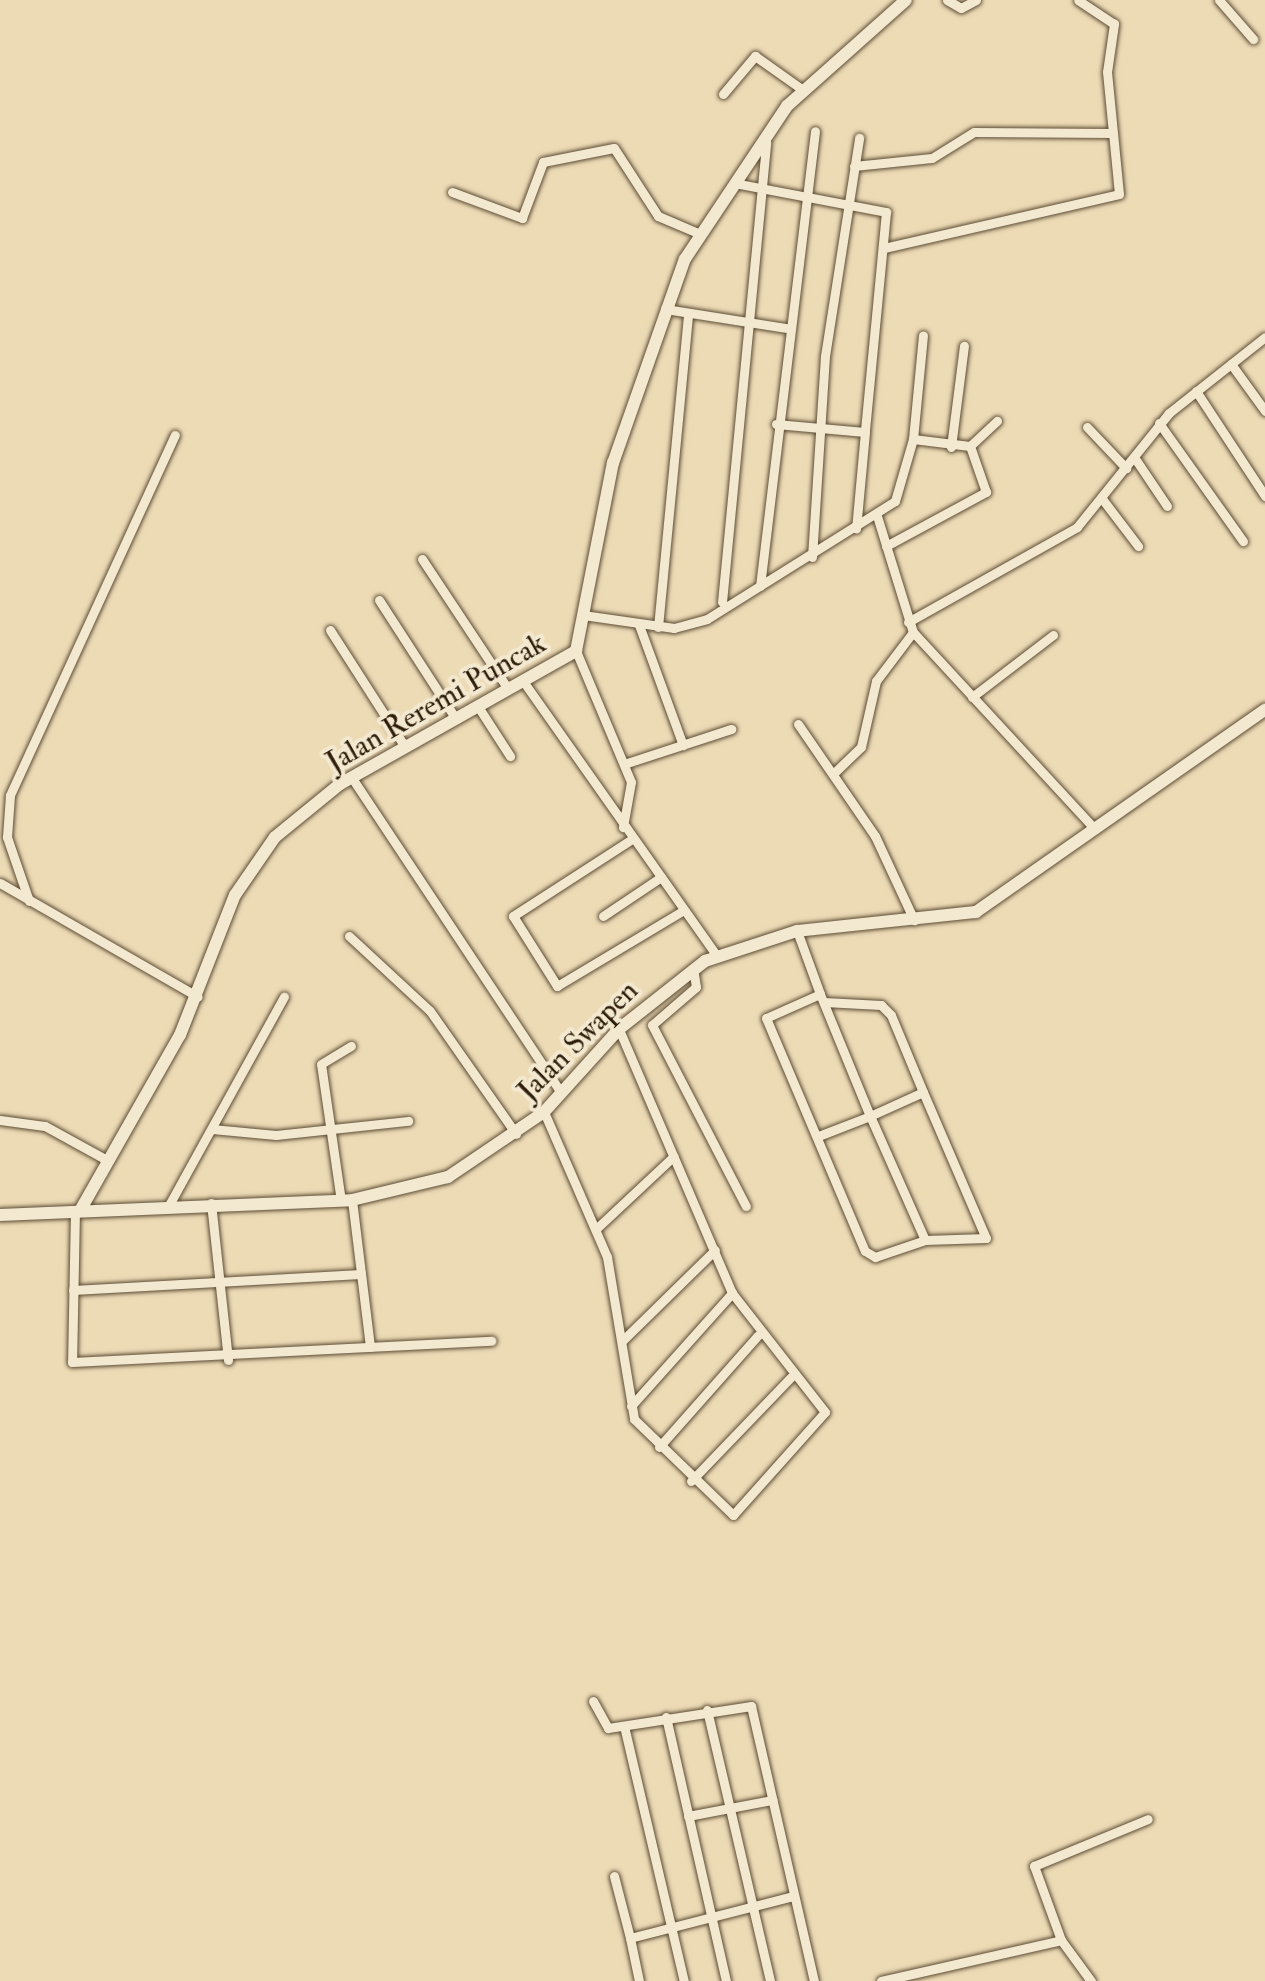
<!DOCTYPE html>
<style>
body{margin:0}
#map{position:relative;width:1265px;height:1981px;overflow:hidden;background:#eddbb6;font-family:"IM FELL Double Pica",serif}
div>[style]{position:absolute}
[style*='--x']{left:calc(var(--x)*1px);top:calc(var(--y)*1px);width:calc(var(--w)*1px);rotate:calc(var(--a)*1deg)}
.roads{filter:drop-shadow(0 0 2px #5c4c34) drop-shadow(0 0 2px #5c4c34)}
.street>*{height:9px;margin:-4.5px;padding:0 4.5px;transform-origin:4.5px;border-radius:4.5px;background:#f3e8d0}
.secondary>*{height:12px;margin:-6px;padding:0 6px;transform-origin:6px;border-radius:6px;background:#f3e8d0}
span{translate:-50% -50%;white-space:nowrap;text-align:center;line-height:1.15;-webkit-text-stroke:8px #f3e8d0;paint-order:stroke}
.street-label{font-size:30px;color:#2c1c09}
</style>
<div id="map">
<div class="roads">
<div class="street">
<div style="--x:947;--y:0;--w:16;--a:30"></div>
<div style="--x:961;--y:8;--w:17;--a:-28"></div>
<div style="--x:1219;--y:0;--w:52;--a:48.9"></div>
<div style="--x:723;--y:94;--w:50;--a:-49.9"></div>
<div style="--x:755;--y:56;--w:59;--a:35.3"></div>
<div style="--x:854;--y:166;--w:78;--a:-5.9"></div>
<div style="--x:932;--y:158;--w:49;--a:-31.8"></div>
<div style="--x:974;--y:132;--w:137;--a:0.4"></div>
<div style="--x:734;--y:183;--w:155;--a:10.8"></div>
<div style="--x:886;--y:212;--w:221;--a:95.5"></div>
<div style="--x:452;--y:192;--w:75;--a:20.4"></div>
<div style="--x:522;--y:218;--w:60;--a:-69.4"></div>
<div style="--x:543;--y:162;--w:72;--a:-11.2"></div>
<div style="--x:614;--y:148;--w:81;--a:57.1"></div>
<div style="--x:658;--y:216;--w:43;--a:23"></div>
<div style="--x:884;--y:248;--w:241;--a:-12.9"></div>
<div style="--x:1119;--y:194;--w:123;--a:-95.6"></div>
<div style="--x:1107;--y:72;--w:49;--a:-81.7"></div>
<div style="--x:1114;--y:24;--w:43;--a:-146.3"></div>
<div style="--x:665;--y:309;--w:122;--a:8.9"></div>
<div style="--x:1231;--y:364;--w:58;--a:54.1"></div>
<div style="--x:1196;--y:391;--w:126;--a:56.7"></div>
<div style="--x:1159;--y:423;--w:145;--a:54.6"></div>
<div style="--x:776;--y:424;--w:89;--a:5.1"></div>
<div style="--x:865;--y:432;--w:97;--a:95.3"></div>
<div style="--x:1087;--y:427;--w:57;--a:46.4"></div>
<div style="--x:913;--y:439;--w:104;--a:-84.5"></div>
<div style="--x:951;--y:447;--w:102;--a:-82.7"></div>
<div style="--x:1134;--y:457;--w:59;--a:56"></div>
<div style="--x:1103;--y:500;--w:58;--a:52.7"></div>
<div style="--x:877;--y:516;--w:121;--a:72.8"></div>
<div style="--x:913;--y:632;--w:263;--a:47.3"></div>
<div style="--x:886;--y:546;--w:114;--a:-28.4"></div>
<div style="--x:986;--y:492;--w:49;--a:-109.2"></div>
<div style="--x:812;--y:557;--w:201;--a:-86.3"></div>
<div style="--x:825;--y:356;--w:221;--a:-81.1"></div>
<div style="--x:422;--y:559;--w:156;--a:56.5"></div>
<div style="--x:760;--y:586;--w:458;--a:-83.1"></div>
<div style="--x:379;--y:600;--w:142;--a:57.1"></div>
<div style="--x:722;--y:602;--w:462;--a:-84.5"></div>
<div style="--x:583;--y:615;--w:92;--a:8.1"></div>
<div style="--x:674;--y:628;--w:34;--a:-15"></div>
<div style="--x:707;--y:619;--w:222;--a:-32.1"></div>
<div style="--x:895;--y:501;--w:65;--a:-73.8"></div>
<div style="--x:913;--y:439;--w:57;--a:7"></div>
<div style="--x:970;--y:446;--w:37;--a:-43"></div>
<div style="--x:908;--y:622;--w:194;--a:-29.3"></div>
<div style="--x:1077;--y:527;--w:146;--a:-51.1"></div>
<div style="--x:1169;--y:413;--w:122;--a:-38.4"></div>
<div style="--x:639;--y:625;--w:128;--a:69.9"></div>
<div style="--x:658;--y:627;--w:315;--a:-84.5"></div>
<div style="--x:330;--y:630;--w:139;--a:57.3"></div>
<div style="--x:576;--y:651;--w:142;--a:67.2"></div>
<div style="--x:631;--y:782;--w:46;--a:100.1"></div>
<div style="--x:523;--y:681;--w:335;--a:54.8"></div>
<div style="--x:972;--y:697;--w:102;--a:-37.4"></div>
<div style="--x:477;--y:705;--w:61;--a:57.1"></div>
<div style="--x:798;--y:724;--w:136;--a:55.5"></div>
<div style="--x:875;--y:836;--w:93;--a:65.1"></div>
<div style="--x:624;--y:764;--w:113;--a:-18.1"></div>
<div style="--x:835;--y:772;--w:36;--a:-44"></div>
<div style="--x:861;--y:747;--w:68;--a:-77.2"></div>
<div style="--x:876;--y:681;--w:61;--a:-52.9"></div>
<div style="--x:352;--y:778;--w:377;--a:56.4"></div>
<div style="--x:632;--y:839;--w:142;--a:147.1"></div>
<div style="--x:513;--y:916;--w:83;--a:57.8"></div>
<div style="--x:557;--y:986;--w:148;--a:-30.9"></div>
<div style="--x:0;--y:883;--w:228;--a:29.9"></div>
<div style="--x:29;--y:901;--w:68;--a:-109"></div>
<div style="--x:7;--y:837;--w:42;--a:-85.9"></div>
<div style="--x:10;--y:795;--w:396;--a:-65.4"></div>
<div style="--x:603;--y:916;--w:70;--a:-33.9"></div>
<div style="--x:797;--y:931;--w:67;--a:69.9"></div>
<div style="--x:349;--y:936;--w:110;--a:42.8"></div>
<div style="--x:430;--y:1011;--w:150;--a:55"></div>
<div style="--x:693;--y:968;--w:19;--a:81"></div>
<div style="--x:696;--y:987;--w:58;--a:139.2"></div>
<div style="--x:652;--y:1025;--w:204;--a:62.6"></div>
<div style="--x:923;--y:1092;--w:159;--a:66.7"></div>
<div style="--x:986;--y:1238;--w:61;--a:178.1"></div>
<div style="--x:544;--y:1112;--w:158;--a:66.5"></div>
<div style="--x:607;--y:1257;--w:164;--a:80.5"></div>
<div style="--x:634;--y:1419;--w:138;--a:44.1"></div>
<div style="--x:733;--y:1515;--w:138;--a:-48.2"></div>
<div style="--x:825;--y:1412;--w:151;--a:-128"></div>
<div style="--x:732;--y:1293;--w:287;--a:-113.2"></div>
<div style="--x:0;--y:1120;--w:45;--a:7.6"></div>
<div style="--x:45;--y:1126;--w:68;--a:28.8"></div>
<div style="--x:212;--y:1129;--w:64;--a:5.4"></div>
<div style="--x:276;--y:1135;--w:133;--a:-6.1"></div>
<div style="--x:821;--y:1135;--w:53;--a:-21.2"></div>
<div style="--x:870;--y:1116;--w:132;--a:-112.3"></div>
<div style="--x:820;--y:994;--w:59;--a:156"></div>
<div style="--x:766;--y:1018;--w:253;--a:67"></div>
<div style="--x:865;--y:1251;--w:12;--a:31"></div>
<div style="--x:875;--y:1257;--w:53;--a:-18.8"></div>
<div style="--x:925;--y:1240;--w:136;--a:-113.9"></div>
<div style="--x:870;--y:1116;--w:58;--a:-24.4"></div>
<div style="--x:923;--y:1092;--w:83;--a:-112.6"></div>
<div style="--x:891;--y:1015;--w:14;--a:-135"></div>
<div style="--x:881;--y:1005;--w:57;--a:-177"></div>
<div style="--x:352;--y:1200;--w:148;--a:83"></div>
<div style="--x:341;--y:1201;--w:138;--a:-98.3"></div>
<div style="--x:321;--y:1064;--w:35;--a:-31"></div>
<div style="--x:211;--y:1203;--w:158;--a:83.8"></div>
<div style="--x:169;--y:1205;--w:238;--a:-61.1"></div>
<div style="--x:75;--y:1210;--w:152;--a:91.1"></div>
<div style="--x:72;--y:1362;--w:420;--a:-2.9"></div>
<div style="--x:597;--y:1228;--w:105;--a:-43.1"></div>
<div style="--x:73;--y:1290;--w:288;--a:-3.2"></div>
<div style="--x:622;--y:1341;--w:130;--a:-44.4"></div>
<div style="--x:631;--y:1406;--w:152;--a:-48.2"></div>
<div style="--x:659;--y:1447;--w:149;--a:-48.5"></div>
<div style="--x:691;--y:1481;--w:144;--a:-46.1"></div>
<div style="--x:593;--y:1701;--w:31;--a:61"></div>
<div style="--x:608;--y:1728;--w:145;--a:-8.7"></div>
<div style="--x:751;--y:1706;--w:282;--a:77.1"></div>
<div style="--x:707;--y:1710;--w:278;--a:76.9"></div>
<div style="--x:666;--y:1717;--w:271;--a:77.2"></div>
<div style="--x:624;--y:1726;--w:262;--a:76.8"></div>
<div style="--x:688;--y:1816;--w:86;--a:-10.8"></div>
<div style="--x:614;--y:1876;--w:64;--a:75.5"></div>
<div style="--x:630;--y:1938;--w:169;--a:-14.4"></div>
<div style="--x:630;--y:1938;--w:44;--a:78.2"></div>
<div style="--x:881;--y:1981;--w:185;--a:-12.8"></div>
<div style="--x:1091;--y:1981;--w:51;--a:-126.2"></div>
<div style="--x:1061;--y:1940;--w:79;--a:-110"></div>
<div style="--x:1034;--y:1866;--w:123;--a:-22.4"></div>
</div>
<div class="secondary">
<div style="--x:81;--y:1209;--w:200;--a:-60.4"></div>
<div style="--x:180;--y:1035;--w:150;--a:-68.6"></div>
<div style="--x:235;--y:895;--w:70;--a:-55.4"></div>
<div style="--x:275;--y:837;--w:84;--a:-39.2"></div>
<div style="--x:340;--y:784;--w:271;--a:-29.4"></div>
<div style="--x:576;--y:651;--w:192;--a:-78.9"></div>
<div style="--x:613;--y:463;--w:216;--a:-70.6"></div>
<div style="--x:685;--y:259;--w:184;--a:-56.3"></div>
<div style="--x:787;--y:106;--w:159;--a:-41.7"></div>
<div style="--x:0;--y:1215;--w:352;--a:-2.4"></div>
<div style="--x:352;--y:1200;--w:99;--a:-13.5"></div>
<div style="--x:448;--y:1177;--w:116;--a:-34.1"></div>
<div style="--x:544;--y:1112;--w:112;--a:-47.9"></div>
<div style="--x:619;--y:1029;--w:110;--a:-38.3"></div>
<div style="--x:705;--y:961;--w:97;--a:-18.1"></div>
<div style="--x:797;--y:931;--w:180;--a:-6.1"></div>
<div style="--x:976;--y:912;--w:353;--a:-35"></div>
</div>
</div>
<div class="street-label">
<span style="left:436px;top:703px;rotate:-30deg">Jalan Reremi Puncak</span>
<span style="left:578px;top:1041px;rotate:-45deg">Jalan Swapen</span>
</div>
</div>
